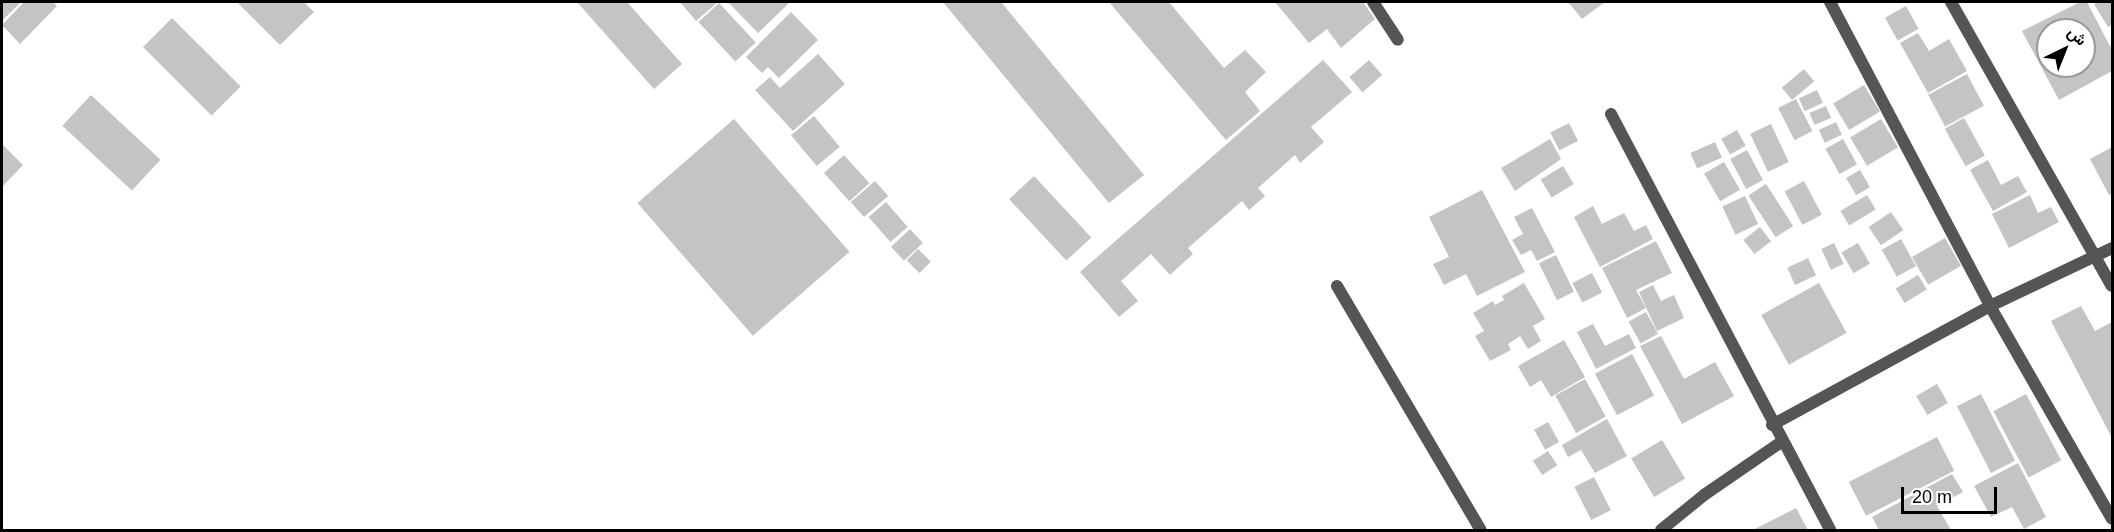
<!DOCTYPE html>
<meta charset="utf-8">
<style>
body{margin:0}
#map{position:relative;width:2114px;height:532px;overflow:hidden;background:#fff;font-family:Arial,Vazirmatn,sans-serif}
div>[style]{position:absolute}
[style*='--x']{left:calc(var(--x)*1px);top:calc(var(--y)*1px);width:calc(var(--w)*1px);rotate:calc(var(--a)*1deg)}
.building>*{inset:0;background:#c4c4c4;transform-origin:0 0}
.lane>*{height:12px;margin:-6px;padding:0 6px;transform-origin:6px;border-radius:6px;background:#555}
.street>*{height:12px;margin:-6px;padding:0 6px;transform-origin:6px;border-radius:6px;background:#555}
span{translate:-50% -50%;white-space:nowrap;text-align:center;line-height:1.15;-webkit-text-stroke:6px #fff;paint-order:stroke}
.frame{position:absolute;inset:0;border:3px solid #000;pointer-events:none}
.north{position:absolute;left:2036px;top:18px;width:60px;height:60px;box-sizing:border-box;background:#fff;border:2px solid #999;border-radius:50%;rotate:43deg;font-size:16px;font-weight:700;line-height:24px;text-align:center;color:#000}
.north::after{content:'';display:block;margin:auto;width:21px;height:27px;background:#000;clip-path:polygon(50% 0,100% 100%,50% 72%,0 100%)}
.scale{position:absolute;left:1901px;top:487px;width:96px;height:27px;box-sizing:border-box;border:3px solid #000;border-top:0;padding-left:8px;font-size:18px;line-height:21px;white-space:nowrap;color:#000;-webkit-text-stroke:4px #fff;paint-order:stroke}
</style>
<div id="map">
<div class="building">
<div style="clip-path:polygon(2px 2px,21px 2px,2px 21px)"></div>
<div style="clip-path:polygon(24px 2px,53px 2px,57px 6px,20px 44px,2px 25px)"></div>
<div style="clip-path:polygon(237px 2px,304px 2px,314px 12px,280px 45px)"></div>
<div style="clip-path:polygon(577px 2px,627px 2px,682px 64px,654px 89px)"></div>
<div style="clip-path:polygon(680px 2px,718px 2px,696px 21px)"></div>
<div style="clip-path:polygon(728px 2px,786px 2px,788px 4px,758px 33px)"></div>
<div style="clip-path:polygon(943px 2px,1001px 2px,1144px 175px,1109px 203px)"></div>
<div style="clip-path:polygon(1109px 2px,1169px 2px,1224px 68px,1245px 50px,1266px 72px,1245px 92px,1260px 111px,1226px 140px)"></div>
<div style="clip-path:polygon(1275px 2px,1363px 2px,1375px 19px,1341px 48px,1327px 29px,1309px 43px)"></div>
<div style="clip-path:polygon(1568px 2px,1605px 2px,1582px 19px)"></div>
<div style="clip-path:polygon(evenodd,2080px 2px,2087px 2px,2112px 50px,2112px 71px,2059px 100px,2022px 31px,2080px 2px,2048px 30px,2084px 30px,2084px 66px,2048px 66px,2048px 30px)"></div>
<div style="clip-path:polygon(2099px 2px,2112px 2px,2112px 25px,2108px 27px,2094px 4px)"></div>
<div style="left:719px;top:3px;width:54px;height:28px;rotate:47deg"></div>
<div style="left:1906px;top:6px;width:26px;height:24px;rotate:61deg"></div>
<div style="clip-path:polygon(791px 12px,818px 40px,779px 78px,768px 67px,762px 73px,746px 57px)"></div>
<div style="left:172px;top:18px;width:97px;height:41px;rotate:45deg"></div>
<div style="clip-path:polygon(1918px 33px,1929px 51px,1949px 39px,1967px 71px,1928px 93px,1900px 43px)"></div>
<div style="clip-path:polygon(818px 54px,845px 84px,793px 131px,755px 90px,770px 77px,780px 88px)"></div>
<div style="clip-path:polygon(1323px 60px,1352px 92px,1311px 127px,1324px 142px,1300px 163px,1295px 155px,1258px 188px,1265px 196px,1249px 210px,1242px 201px,1188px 248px,1193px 254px,1170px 275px,1151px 254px,1121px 281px,1138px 301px,1119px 317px,1080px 272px)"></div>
<div style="left:1369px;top:60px;width:20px;height:26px;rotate:49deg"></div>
<div style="left:1804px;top:69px;width:16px;height:29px;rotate:50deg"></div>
<div style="left:1967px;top:74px;width:36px;height:44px;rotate:62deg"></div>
<div style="left:1864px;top:85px;width:31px;height:36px;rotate:59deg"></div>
<div style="left:1817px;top:90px;width:14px;height:20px;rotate:65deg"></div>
<div style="left:91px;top:95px;width:95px;height:42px;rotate:43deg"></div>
<div style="left:1796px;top:99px;width:36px;height:20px;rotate:63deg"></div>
<div style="left:1826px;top:106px;width:13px;height:18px;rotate:67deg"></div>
<div style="left:814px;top:116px;width:40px;height:30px;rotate:50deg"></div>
<div style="left:1964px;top:118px;width:43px;height:22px;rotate:61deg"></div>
<div style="left:734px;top:119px;width:176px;height:128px;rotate:49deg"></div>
<div style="left:1881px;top:119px;width:33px;height:36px;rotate:59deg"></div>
<div style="left:1836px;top:122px;width:14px;height:19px;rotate:65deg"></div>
<div style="left:1569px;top:123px;width:20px;height:21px;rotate:63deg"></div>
<div style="left:1771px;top:124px;width:42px;height:23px;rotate:65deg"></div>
<div style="left:1737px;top:130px;width:18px;height:18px;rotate:61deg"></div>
<div style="clip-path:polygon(1550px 139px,1561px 159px,1515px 191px,1501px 168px)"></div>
<div style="left:1843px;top:139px;width:29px;height:20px;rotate:61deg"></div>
<div style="left:1715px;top:142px;width:17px;height:27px;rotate:66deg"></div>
<div style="clip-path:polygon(2px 144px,23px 165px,2px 187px)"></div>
<div style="clip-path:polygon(2112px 147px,2112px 193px,2109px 195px,2090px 159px)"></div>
<div style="left:1747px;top:150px;width:34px;height:19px;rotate:62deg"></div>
<div style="left:844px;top:155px;width:38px;height:27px;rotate:48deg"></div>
<div style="clip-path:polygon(1988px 160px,2001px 185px,2018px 176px,2027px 192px,1993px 211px,1970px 170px)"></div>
<div style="left:1724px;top:162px;width:32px;height:23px;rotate:60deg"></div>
<div style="left:1563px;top:166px;width:21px;height:26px;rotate:59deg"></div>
<div style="left:1860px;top:170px;width:20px;height:16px;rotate:60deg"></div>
<div style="left:1034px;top:176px;width:84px;height:34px;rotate:47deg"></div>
<div style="left:875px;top:181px;width:20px;height:32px;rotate:49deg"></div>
<div style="left:1804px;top:181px;width:38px;height:22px;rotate:62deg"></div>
<div style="left:1766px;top:184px;width:50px;height:21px;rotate:57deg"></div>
<div style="clip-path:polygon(1482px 190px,1525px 272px,1477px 296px,1466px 274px,1444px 285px,1433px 264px,1449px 257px,1429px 217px)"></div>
<div style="left:1867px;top:195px;width:17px;height:31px;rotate:59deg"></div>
<div style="clip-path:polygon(2030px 195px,2038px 213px,2051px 207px,2059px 222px,2009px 248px,1992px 214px)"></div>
<div style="left:1745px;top:196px;width:31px;height:25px;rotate:65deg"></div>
<div style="left:886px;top:202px;width:33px;height:23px;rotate:49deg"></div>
<div style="clip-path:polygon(1593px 206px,1602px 224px,1624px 213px,1634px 231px,1646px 225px,1653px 239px,1600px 267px,1574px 217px)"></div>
<div style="clip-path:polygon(1532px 208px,1555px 252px,1537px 261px,1531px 250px,1521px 255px,1512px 240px,1523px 234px,1514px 217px)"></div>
<div style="left:1891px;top:212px;width:22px;height:27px;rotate:56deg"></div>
<div style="left:1760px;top:227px;width:18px;height:21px;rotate:52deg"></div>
<div style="left:910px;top:229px;width:19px;height:26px;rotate:47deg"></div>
<div style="left:1945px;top:238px;width:32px;height:38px;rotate:60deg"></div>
<div style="left:1901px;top:239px;width:31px;height:22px;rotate:61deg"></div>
<div style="clip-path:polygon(1656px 241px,1672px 273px,1636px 290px,1646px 308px,1627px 318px,1602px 268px)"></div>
<div style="left:1834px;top:243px;width:23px;height:14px;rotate:65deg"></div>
<div style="left:1858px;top:243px;width:24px;height:19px;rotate:60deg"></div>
<div style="left:918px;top:249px;width:18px;height:16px;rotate:45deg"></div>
<div style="left:1556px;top:255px;width:41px;height:19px;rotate:64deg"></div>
<div style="left:1808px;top:258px;width:19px;height:23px;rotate:65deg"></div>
<div style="left:1592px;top:273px;width:22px;height:22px;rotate:63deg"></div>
<div style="left:1918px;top:275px;width:17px;height:26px;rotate:59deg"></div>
<div style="clip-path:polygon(1524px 283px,1545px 319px,1533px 326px,1541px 341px,1528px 349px,1520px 336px,1508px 344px,1511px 350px,1490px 361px,1475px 336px,1484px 331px,1473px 313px,1493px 301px,1495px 305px,1504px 300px,1502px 296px)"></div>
<div style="left:1819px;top:283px;width:57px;height:66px;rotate:61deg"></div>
<div style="clip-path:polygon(1653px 285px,1661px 301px,1674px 295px,1684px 318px,1657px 331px,1639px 292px)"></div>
<div style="clip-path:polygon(2081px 306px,2095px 331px,2112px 322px,2112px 438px,2051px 321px)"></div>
<div style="left:1646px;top:312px;width:25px;height:20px;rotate:61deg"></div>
<div style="clip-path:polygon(1593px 324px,1605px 346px,1629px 334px,1636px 348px,1596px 369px,1577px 332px)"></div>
<div style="clip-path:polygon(1661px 336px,1684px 379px,1715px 362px,1734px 396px,1682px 424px,1640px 346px)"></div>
<div style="clip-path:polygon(1564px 340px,1585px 377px,1551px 397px,1541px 380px,1530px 387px,1518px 366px)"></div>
<div style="left:1632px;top:354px;width:47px;height:42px;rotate:62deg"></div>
<div style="left:1585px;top:379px;width:43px;height:34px;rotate:61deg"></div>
<div style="left:1937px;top:384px;width:22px;height:24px;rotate:60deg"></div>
<div style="left:1981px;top:394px;width:75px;height:27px;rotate:63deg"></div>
<div style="left:2026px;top:394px;width:75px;height:37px;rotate:62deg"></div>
<div style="clip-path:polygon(1607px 419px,1627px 456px,1595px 473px,1581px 450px,1568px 457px,1562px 445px)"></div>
<div style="left:1548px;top:422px;width:23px;height:16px;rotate:61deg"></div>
<div style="left:1937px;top:437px;width:38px;height:99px;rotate:63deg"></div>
<div style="left:1662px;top:440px;width:45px;height:36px;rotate:59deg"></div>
<div style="left:1548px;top:451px;width:17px;height:18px;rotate:57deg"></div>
<div style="clip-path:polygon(2018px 463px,2046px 517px,2024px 529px,2012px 507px,1991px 517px,1974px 486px)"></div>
<div style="clip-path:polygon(1952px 474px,1963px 492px,1937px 506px,1951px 530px,1879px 530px,1872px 517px)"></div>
<div style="left:1594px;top:477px;width:37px;height:22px;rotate:63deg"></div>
<div style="clip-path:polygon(1796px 508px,1808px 530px,1753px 530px)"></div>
</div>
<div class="lane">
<div style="--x:1373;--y:2;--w:45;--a:56.7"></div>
</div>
<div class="street">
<div style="--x:1830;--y:2;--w:344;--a:62.2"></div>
<div style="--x:1990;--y:306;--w:245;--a:60.2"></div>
<div style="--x:1951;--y:2;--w:326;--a:60.5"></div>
<div style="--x:1611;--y:114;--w:470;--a:62.2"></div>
<div style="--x:1337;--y:286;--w:283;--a:59.5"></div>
<div style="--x:1772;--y:425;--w:248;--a:-28.6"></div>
<div style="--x:1990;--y:306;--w:135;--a:-25.4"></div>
<div style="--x:1661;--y:530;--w:55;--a:-39.1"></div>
<div style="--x:1704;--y:495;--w:93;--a:-34.5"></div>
</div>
<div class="frame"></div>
<div class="north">ش</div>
<div class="scale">20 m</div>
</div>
